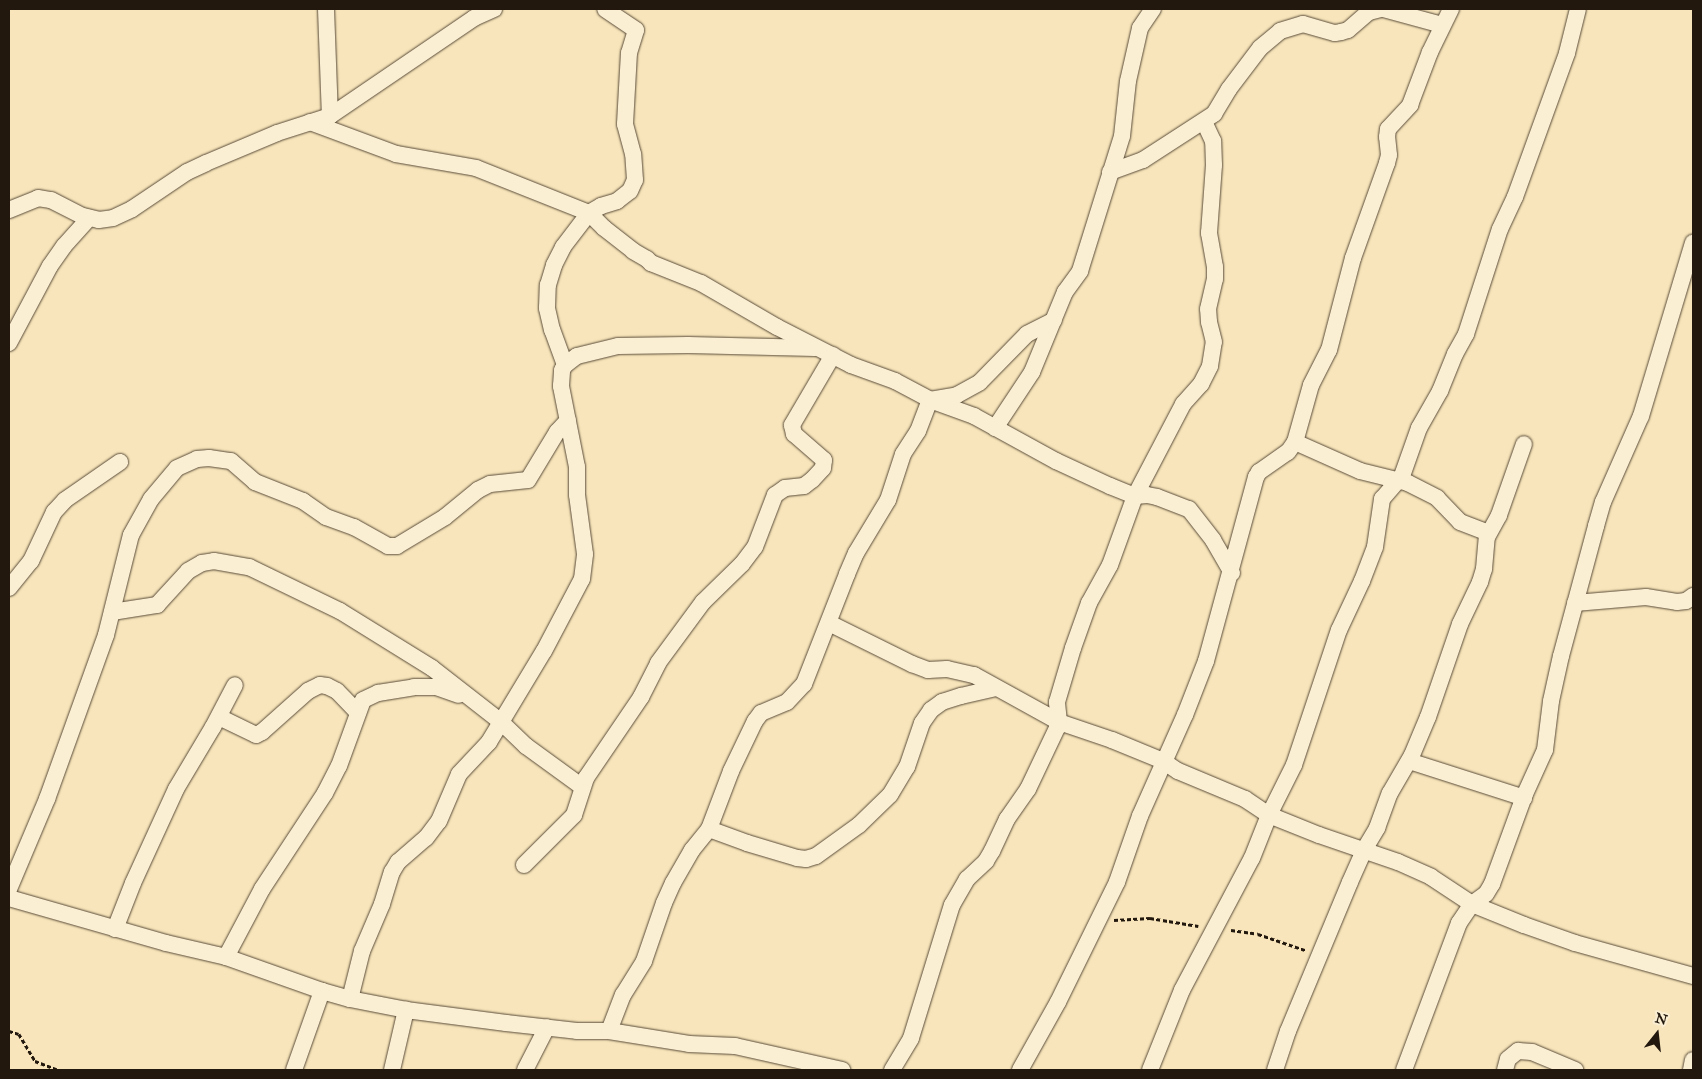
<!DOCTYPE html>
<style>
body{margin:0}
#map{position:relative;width:1702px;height:1079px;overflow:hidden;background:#f8e5bb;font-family:"IM FELL Great Primer",serif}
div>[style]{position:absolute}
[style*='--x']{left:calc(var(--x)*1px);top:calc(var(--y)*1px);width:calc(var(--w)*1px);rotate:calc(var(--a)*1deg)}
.path>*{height:2.5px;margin-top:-1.25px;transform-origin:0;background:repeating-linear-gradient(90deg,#22180d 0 4px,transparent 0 6.5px)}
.roads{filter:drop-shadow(0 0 1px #584b38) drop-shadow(0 0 1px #584b38)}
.street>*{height:16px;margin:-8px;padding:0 8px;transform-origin:8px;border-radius:8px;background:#faeed3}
span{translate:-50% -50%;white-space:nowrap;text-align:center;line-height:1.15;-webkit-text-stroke:5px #faeed3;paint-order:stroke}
.frame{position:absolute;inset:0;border:10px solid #22180d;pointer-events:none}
.north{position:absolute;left:1632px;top:1009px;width:50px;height:50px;-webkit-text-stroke:4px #faeed3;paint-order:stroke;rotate:16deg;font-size:14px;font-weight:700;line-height:20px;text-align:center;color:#22180d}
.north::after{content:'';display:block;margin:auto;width:18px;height:22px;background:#22180d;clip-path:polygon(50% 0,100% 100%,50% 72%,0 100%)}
</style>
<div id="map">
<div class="path">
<div style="--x:1114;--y:920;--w:36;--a:-3"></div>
<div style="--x:1150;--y:918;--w:49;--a:9.5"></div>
<div style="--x:1231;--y:930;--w:27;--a:8"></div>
<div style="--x:1258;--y:934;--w:50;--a:18.8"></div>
<div style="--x:9;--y:1031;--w:10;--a:17"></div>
<div style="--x:19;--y:1034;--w:31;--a:59"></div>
<div style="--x:35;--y:1061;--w:25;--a:21"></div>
</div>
<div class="roads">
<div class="street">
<div style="--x:326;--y:9;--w:107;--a:87.9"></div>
<div style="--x:1383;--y:9;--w:61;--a:15.2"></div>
<div style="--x:310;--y:122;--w:92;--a:20.4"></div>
<div style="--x:396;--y:154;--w:81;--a:9.9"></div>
<div style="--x:476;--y:168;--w:122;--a:21.7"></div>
<div style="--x:589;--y:213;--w:21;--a:45"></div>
<div style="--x:604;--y:228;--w:37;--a:38"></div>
<div style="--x:633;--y:251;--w:16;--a:30"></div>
<div style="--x:647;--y:259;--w:6;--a:45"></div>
<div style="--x:651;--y:263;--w:54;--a:21.8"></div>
<div style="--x:701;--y:283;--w:88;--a:30.1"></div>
<div style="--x:777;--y:327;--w:83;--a:27.2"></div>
<div style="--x:851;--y:365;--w:47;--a:20"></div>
<div style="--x:895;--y:381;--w:40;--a:28"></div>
<div style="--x:930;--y:400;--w:47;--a:20"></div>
<div style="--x:974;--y:416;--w:94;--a:28.8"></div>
<div style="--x:1056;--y:461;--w:60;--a:24.8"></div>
<div style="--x:1110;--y:486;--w:27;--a:22"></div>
<div style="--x:1135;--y:496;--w:12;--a:-5"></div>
<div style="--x:1147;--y:495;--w:10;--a:11"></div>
<div style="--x:1157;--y:497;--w:34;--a:21"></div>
<div style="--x:1189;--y:509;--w:39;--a:52"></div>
<div style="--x:1213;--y:540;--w:38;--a:60"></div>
<div style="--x:1110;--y:172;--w:35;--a:-20"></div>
<div style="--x:1143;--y:160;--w:85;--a:-32.9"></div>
<div style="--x:1214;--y:114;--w:29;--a:-59"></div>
<div style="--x:1229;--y:89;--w:51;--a:-52.9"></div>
<div style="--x:1260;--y:48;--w:26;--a:-40"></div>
<div style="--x:1280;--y:31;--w:24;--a:-17"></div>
<div style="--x:1303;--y:24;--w:33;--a:16"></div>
<div style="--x:1335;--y:33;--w:6;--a:-9"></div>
<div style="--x:1341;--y:32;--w:7;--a:-16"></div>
<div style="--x:1348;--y:30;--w:28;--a:-41"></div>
<div style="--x:1369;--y:12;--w:11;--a:-15"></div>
<div style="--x:9;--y:210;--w:31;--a:-22"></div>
<div style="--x:38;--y:198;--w:13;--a:9"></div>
<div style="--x:51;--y:200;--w:36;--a:27"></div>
<div style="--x:83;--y:216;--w:16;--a:14"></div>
<div style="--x:99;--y:220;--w:14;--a:-8"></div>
<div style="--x:113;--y:218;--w:21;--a:-25"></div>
<div style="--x:132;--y:209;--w:66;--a:-33.9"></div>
<div style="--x:187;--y:172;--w:21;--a:-25"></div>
<div style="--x:206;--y:163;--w:77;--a:-22.9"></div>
<div style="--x:277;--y:133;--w:56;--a:-17.8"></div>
<div style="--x:330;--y:116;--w:174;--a:-34.2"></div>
<div style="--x:474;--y:18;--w:22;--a:-24"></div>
<div style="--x:9;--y:343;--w:87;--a:-62"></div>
<div style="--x:50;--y:266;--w:24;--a:-55"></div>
<div style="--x:64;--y:246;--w:38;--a:-48"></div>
<div style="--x:565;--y:365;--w:37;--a:-110"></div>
<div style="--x:552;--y:330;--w:23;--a:-103"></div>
<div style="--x:547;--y:308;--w:23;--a:-88"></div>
<div style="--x:548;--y:285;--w:21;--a:-73"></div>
<div style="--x:554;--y:265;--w:20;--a:-63"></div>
<div style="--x:563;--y:247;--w:43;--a:-52.6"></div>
<div style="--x:589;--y:213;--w:14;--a:-30"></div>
<div style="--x:601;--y:206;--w:17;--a:-17"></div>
<div style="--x:617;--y:201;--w:16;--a:-38"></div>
<div style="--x:630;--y:191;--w:12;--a:-66"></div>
<div style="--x:635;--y:180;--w:26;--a:-94"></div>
<div style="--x:633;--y:154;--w:31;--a:-105"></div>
<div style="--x:625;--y:124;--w:71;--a:-86.8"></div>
<div style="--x:629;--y:53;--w:24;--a:-73"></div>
<div style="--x:636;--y:30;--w:37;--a:-146"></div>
<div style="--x:995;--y:428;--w:67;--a:-56.5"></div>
<div style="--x:1032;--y:372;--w:87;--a:-67.6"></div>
<div style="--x:1065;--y:292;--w:26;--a:-54"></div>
<div style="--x:1080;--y:271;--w:141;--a:-72.7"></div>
<div style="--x:1122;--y:136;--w:55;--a:-83.8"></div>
<div style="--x:1128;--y:81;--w:54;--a:-77.2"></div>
<div style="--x:1140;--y:28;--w:23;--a:-56"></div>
<div style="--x:1295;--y:442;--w:71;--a:24"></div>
<div style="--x:1360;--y:471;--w:49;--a:14"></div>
<div style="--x:1408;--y:483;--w:33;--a:27"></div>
<div style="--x:1437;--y:498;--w:33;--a:46"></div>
<div style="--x:1460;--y:522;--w:30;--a:21"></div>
<div style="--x:9;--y:588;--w:35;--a:-51"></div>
<div style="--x:31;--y:561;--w:54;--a:-64.9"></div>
<div style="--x:54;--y:512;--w:16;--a:-47"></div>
<div style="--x:65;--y:500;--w:67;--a:-34.6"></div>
<div style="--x:1575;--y:603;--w:71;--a:-4.8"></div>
<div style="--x:1646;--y:597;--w:31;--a:9"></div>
<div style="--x:1677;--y:602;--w:9;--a:-6"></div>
<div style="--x:1686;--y:601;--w:9;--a:-36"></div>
<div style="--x:112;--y:612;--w:46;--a:-8.8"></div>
<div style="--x:157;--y:605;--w:46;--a:-47.6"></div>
<div style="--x:188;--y:571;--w:16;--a:-30"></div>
<div style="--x:202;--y:563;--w:12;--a:-9"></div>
<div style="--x:214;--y:561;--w:36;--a:10"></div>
<div style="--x:249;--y:567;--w:101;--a:25.8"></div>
<div style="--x:340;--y:611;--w:108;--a:31.8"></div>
<div style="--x:432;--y:668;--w:88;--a:38"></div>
<div style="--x:501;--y:722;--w:35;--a:44"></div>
<div style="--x:526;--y:746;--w:68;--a:36"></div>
<div style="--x:829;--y:623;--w:93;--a:26.3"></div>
<div style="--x:912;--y:664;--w:17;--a:21"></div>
<div style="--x:928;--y:670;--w:19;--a:-3"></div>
<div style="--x:947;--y:669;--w:28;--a:13"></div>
<div style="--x:974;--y:675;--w:97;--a:28.9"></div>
<div style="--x:1059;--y:722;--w:56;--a:18.8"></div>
<div style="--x:1112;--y:740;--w:55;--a:22.4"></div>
<div style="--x:1163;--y:761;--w:18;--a:34"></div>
<div style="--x:1178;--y:771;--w:73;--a:22.7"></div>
<div style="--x:1245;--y:799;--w:29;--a:34"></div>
<div style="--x:1269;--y:815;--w:54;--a:21.8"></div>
<div style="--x:1319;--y:835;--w:83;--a:18.9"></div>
<div style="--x:1398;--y:862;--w:36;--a:24"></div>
<div style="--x:1431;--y:877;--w:49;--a:33.4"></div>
<div style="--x:1472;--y:904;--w:56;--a:22"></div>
<div style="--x:1524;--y:925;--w:54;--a:19.4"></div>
<div style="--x:1575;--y:943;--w:123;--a:15.6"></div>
<div style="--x:219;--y:717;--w:41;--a:25.9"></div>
<div style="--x:256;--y:735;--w:7;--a:-27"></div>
<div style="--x:262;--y:732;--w:62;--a:-41.7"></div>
<div style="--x:308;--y:691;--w:13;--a:-27"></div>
<div style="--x:320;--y:685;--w:7;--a:8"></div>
<div style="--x:327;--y:686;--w:11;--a:27"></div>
<div style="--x:337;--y:691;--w:29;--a:46"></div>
<div style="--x:1409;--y:761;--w:121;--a:17.8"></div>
<div style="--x:709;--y:829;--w:40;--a:20.2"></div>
<div style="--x:747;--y:843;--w:52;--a:16.7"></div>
<div style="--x:797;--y:858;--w:9;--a:6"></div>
<div style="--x:806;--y:859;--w:10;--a:-17"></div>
<div style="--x:816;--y:856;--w:53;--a:-35.8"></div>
<div style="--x:859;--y:825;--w:43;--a:-44.1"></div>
<div style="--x:890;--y:795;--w:33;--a:-59"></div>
<div style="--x:907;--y:767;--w:46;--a:-71.2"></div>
<div style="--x:922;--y:723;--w:16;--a:-55"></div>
<div style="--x:931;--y:710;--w:14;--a:-36"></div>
<div style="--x:942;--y:702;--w:20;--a:-18"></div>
<div style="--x:961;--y:696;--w:36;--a:-13"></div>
<div style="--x:524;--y:865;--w:71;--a:-45"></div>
<div style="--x:574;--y:815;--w:39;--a:-72"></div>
<div style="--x:586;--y:778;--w:98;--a:-55.8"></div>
<div style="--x:641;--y:697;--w:38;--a:-63"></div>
<div style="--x:658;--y:663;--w:76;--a:-53.6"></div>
<div style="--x:703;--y:602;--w:54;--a:-44.3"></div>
<div style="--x:742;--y:564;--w:21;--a:-53"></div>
<div style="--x:755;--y:547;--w:56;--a:-69"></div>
<div style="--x:775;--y:495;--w:12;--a:-35"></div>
<div style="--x:785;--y:488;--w:19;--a:-6"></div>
<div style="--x:804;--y:486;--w:10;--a:-37"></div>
<div style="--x:812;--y:480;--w:16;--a:-47"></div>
<div style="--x:823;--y:468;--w:8;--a:-83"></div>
<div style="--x:824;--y:460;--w:40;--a:-139"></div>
<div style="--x:794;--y:434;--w:9;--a:-103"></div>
<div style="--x:792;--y:425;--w:81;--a:-59.6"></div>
<div style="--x:9;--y:889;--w:98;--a:-67.1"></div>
<div style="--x:47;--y:799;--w:174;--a:-70.2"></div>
<div style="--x:106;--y:635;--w:103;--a:-76"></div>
<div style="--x:131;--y:535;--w:41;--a:-60.9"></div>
<div style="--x:151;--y:499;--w:40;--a:-50"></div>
<div style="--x:177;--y:468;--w:22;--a:-24"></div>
<div style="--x:197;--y:459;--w:12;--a:-5"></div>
<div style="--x:209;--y:458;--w:22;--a:8"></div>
<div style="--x:231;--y:461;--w:32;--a:41"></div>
<div style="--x:255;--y:482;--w:52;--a:21.6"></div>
<div style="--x:303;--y:501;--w:28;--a:35"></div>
<div style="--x:326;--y:517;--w:30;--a:20"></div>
<div style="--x:354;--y:527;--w:39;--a:29"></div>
<div style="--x:388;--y:546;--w:9;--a:0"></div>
<div style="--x:397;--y:546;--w:56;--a:-31.1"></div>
<div style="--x:445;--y:517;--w:43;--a:-39.3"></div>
<div style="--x:478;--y:490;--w:13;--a:-27"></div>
<div style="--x:490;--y:484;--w:38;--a:-6"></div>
<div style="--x:528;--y:480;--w:56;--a:-58.9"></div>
<div style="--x:557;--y:432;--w:16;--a:-47"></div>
<div style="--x:9;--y:898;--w:163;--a:16"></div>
<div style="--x:166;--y:943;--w:62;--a:13.1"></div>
<div style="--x:226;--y:957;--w:102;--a:19.5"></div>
<div style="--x:322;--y:991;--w:29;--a:16"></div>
<div style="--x:350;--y:999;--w:57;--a:11.1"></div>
<div style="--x:406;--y:1010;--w:101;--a:7.4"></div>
<div style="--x:506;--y:1023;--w:71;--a:6.4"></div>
<div style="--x:577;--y:1031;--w:32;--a:0"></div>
<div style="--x:609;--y:1031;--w:81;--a:9.2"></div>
<div style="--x:689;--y:1044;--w:46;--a:2.5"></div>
<div style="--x:735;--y:1046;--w:110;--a:12.6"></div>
<div style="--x:115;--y:929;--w:49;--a:-68.6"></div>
<div style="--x:133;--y:883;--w:103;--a:-65.4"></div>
<div style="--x:176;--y:789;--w:72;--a:-59.2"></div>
<div style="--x:213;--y:727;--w:47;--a:-62.4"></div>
<div style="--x:226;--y:957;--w:77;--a:-62.1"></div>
<div style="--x:262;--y:889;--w:115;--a:-56.7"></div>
<div style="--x:325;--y:793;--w:30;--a:-63"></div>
<div style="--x:339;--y:766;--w:70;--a:-70"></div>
<div style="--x:363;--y:700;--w:17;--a:-25"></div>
<div style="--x:378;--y:693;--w:36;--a:-9"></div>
<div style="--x:414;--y:687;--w:22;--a:0"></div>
<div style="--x:436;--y:687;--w:24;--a:19"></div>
<div style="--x:350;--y:999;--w:49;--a:-76"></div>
<div style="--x:362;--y:951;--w:51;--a:-66.9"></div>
<div style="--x:382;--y:904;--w:34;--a:-73"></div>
<div style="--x:392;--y:872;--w:12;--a:-59"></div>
<div style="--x:398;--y:862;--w:37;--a:-41"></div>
<div style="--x:426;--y:838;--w:21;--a:-53"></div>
<div style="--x:439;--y:821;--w:51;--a:-66.9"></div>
<div style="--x:459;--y:774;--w:44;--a:-46.8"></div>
<div style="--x:489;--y:742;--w:106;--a:-58.9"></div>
<div style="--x:544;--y:651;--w:81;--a:-62.2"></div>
<div style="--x:582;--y:579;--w:25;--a:-83"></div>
<div style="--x:585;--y:554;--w:60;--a:-97.7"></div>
<div style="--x:577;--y:495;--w:28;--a:-90"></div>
<div style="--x:577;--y:467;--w:83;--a:-101.2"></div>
<div style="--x:561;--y:386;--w:16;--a:-86"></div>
<div style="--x:562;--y:370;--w:6;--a:-59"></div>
<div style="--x:565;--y:365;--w:15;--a:-37"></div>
<div style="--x:577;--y:356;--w:42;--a:-13.7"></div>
<div style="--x:618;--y:346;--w:70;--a:-0.8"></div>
<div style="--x:688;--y:345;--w:127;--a:1.4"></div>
<div style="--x:609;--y:1031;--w:39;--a:-69"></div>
<div style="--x:623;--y:995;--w:40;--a:-58"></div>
<div style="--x:644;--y:961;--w:61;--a:-71"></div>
<div style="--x:664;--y:903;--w:22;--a:-66"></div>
<div style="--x:673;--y:883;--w:38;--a:-60"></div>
<div style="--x:692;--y:850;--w:27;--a:-51"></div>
<div style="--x:709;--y:829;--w:62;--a:-69.2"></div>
<div style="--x:731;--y:771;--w:55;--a:-64.4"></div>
<div style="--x:755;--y:721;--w:10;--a:-53"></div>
<div style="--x:761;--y:713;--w:28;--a:-23"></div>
<div style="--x:787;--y:702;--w:25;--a:-47"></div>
<div style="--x:804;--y:684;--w:118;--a:-68.6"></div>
<div style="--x:847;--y:574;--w:23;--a:-67"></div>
<div style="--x:856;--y:553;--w:62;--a:-58.9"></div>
<div style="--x:888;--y:500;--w:48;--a:-71.9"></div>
<div style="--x:903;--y:454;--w:27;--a:-57"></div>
<div style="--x:918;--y:431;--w:33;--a:-69"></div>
<div style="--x:930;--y:400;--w:27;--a:-10"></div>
<div style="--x:957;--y:395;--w:26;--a:-29"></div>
<div style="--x:980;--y:382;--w:67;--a:-45.6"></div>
<div style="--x:1027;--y:334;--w:30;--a:-27"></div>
<div style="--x:294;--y:1070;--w:84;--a:-70.5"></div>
<div style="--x:392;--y:1070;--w:62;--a:-76.9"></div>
<div style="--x:525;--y:1070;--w:48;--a:-62.9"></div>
<div style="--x:892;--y:1070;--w:37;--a:-59"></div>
<div style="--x:911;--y:1038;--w:139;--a:-72.9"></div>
<div style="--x:952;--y:905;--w:30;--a:-60"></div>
<div style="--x:967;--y:879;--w:26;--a:-43"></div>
<div style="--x:986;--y:861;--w:12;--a:-59"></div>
<div style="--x:992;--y:851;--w:35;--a:-65"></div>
<div style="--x:1007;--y:819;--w:37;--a:-55"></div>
<div style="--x:1028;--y:789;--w:68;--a:-64.6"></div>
<div style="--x:1057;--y:728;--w:6;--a:-72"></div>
<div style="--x:1059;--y:722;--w:20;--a:-96"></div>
<div style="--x:1057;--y:702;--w:56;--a:-73.5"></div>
<div style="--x:1073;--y:648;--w:48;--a:-70.4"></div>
<div style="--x:1089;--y:603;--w:43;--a:-61.1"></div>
<div style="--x:1110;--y:565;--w:73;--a:-70.1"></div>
<div style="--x:1135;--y:496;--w:104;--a:-62.4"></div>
<div style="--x:1183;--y:404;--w:27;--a:-48"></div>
<div style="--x:1201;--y:384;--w:20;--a:-63"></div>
<div style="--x:1210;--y:366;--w:24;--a:-81"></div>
<div style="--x:1214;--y:342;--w:21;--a:-104"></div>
<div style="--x:1209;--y:322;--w:13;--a:-94"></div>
<div style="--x:1208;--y:309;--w:31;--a:-77"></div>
<div style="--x:1215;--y:279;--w:12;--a:-90"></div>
<div style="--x:1215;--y:267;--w:35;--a:-100"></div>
<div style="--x:1209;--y:233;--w:68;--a:-85.8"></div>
<div style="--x:1214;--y:165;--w:24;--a:-92"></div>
<div style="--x:1213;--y:141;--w:21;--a:-115"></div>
<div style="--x:1020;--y:1070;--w:78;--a:-60.8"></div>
<div style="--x:1058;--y:1002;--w:134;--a:-63.8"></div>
<div style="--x:1117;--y:882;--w:70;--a:-70.8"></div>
<div style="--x:1140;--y:816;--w:111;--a:-66"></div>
<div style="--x:1185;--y:715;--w:58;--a:-68.7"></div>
<div style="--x:1206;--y:661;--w:191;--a:-74.8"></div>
<div style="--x:1256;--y:477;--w:6;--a:-59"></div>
<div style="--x:1259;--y:472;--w:35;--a:-35"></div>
<div style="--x:1288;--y:452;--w:12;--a:-55"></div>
<div style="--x:1295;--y:442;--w:59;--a:-74.3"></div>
<div style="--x:1311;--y:385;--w:39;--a:-63"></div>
<div style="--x:1329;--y:350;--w:95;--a:-75.4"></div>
<div style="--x:1353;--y:258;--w:101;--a:-70.3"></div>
<div style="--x:1387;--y:163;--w:8;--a:-76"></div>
<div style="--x:1389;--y:155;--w:18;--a:-96"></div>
<div style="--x:1387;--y:137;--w:8;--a:-83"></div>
<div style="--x:1388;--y:129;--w:33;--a:-47"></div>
<div style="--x:1410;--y:105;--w:57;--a:-69.3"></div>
<div style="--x:1430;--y:52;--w:48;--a:-64"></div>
<div style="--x:1150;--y:1070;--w:86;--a:-68.2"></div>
<div style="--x:1182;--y:990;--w:149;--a:-62.1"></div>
<div style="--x:1252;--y:858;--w:46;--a:-68.4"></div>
<div style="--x:1269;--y:815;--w:56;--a:-63.4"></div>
<div style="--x:1294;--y:765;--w:142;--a:-71.6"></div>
<div style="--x:1339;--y:630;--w:54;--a:-64.9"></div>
<div style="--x:1362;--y:581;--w:36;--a:-69"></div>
<div style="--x:1375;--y:547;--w:49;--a:-81.7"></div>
<div style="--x:1382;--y:499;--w:30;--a:-49"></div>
<div style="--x:1402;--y:476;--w:51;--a:-70.5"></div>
<div style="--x:1419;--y:428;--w:43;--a:-60.4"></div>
<div style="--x:1440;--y:391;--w:40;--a:-68"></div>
<div style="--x:1455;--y:354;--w:23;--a:-61"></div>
<div style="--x:1466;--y:334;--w:110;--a:-72.1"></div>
<div style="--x:1500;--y:229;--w:35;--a:-65"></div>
<div style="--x:1515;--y:197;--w:153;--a:-70.1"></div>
<div style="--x:1567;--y:53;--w:45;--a:-76"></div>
<div style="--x:1275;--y:1070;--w:41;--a:-71.6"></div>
<div style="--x:1288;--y:1031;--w:161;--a:-67.4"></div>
<div style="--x:1350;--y:882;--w:35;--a:-66"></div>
<div style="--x:1364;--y:850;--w:26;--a:-59"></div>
<div style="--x:1377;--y:828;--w:37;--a:-70"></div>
<div style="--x:1390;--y:793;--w:44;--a:-59.9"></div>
<div style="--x:1412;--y:755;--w:41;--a:-67.2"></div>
<div style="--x:1428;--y:717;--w:98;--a:-71"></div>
<div style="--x:1460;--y:624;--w:47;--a:-64.5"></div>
<div style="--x:1480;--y:582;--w:14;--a:-73"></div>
<div style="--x:1484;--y:569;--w:32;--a:-85"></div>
<div style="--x:1487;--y:537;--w:25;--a:-61"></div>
<div style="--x:1499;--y:515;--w:75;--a:-70.6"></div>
<div style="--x:1404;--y:1070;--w:157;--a:-69.5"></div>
<div style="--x:1459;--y:923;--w:23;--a:-56"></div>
<div style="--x:1472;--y:904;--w:17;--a:-36"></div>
<div style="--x:1486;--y:894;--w:12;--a:-59"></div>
<div style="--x:1492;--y:884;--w:96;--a:-69.9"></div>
<div style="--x:1525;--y:794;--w:48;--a:-65.6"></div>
<div style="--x:1545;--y:750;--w:49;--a:-83"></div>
<div style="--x:1551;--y:701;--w:46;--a:-77.5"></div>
<div style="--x:1561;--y:656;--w:135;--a:-74.9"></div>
<div style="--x:1596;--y:526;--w:25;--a:-74"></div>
<div style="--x:1603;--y:502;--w:94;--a:-66.2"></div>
<div style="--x:1641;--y:416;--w:181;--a:-73.3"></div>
<div style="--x:1505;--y:1070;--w:11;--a:-75"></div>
<div style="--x:1508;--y:1059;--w:13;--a:-39"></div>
<div style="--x:1518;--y:1051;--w:14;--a:4"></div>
<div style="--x:1532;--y:1052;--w:47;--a:22.7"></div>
<div style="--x:1691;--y:1070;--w:10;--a:-79"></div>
</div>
</div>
<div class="frame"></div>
<div class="north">N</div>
</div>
